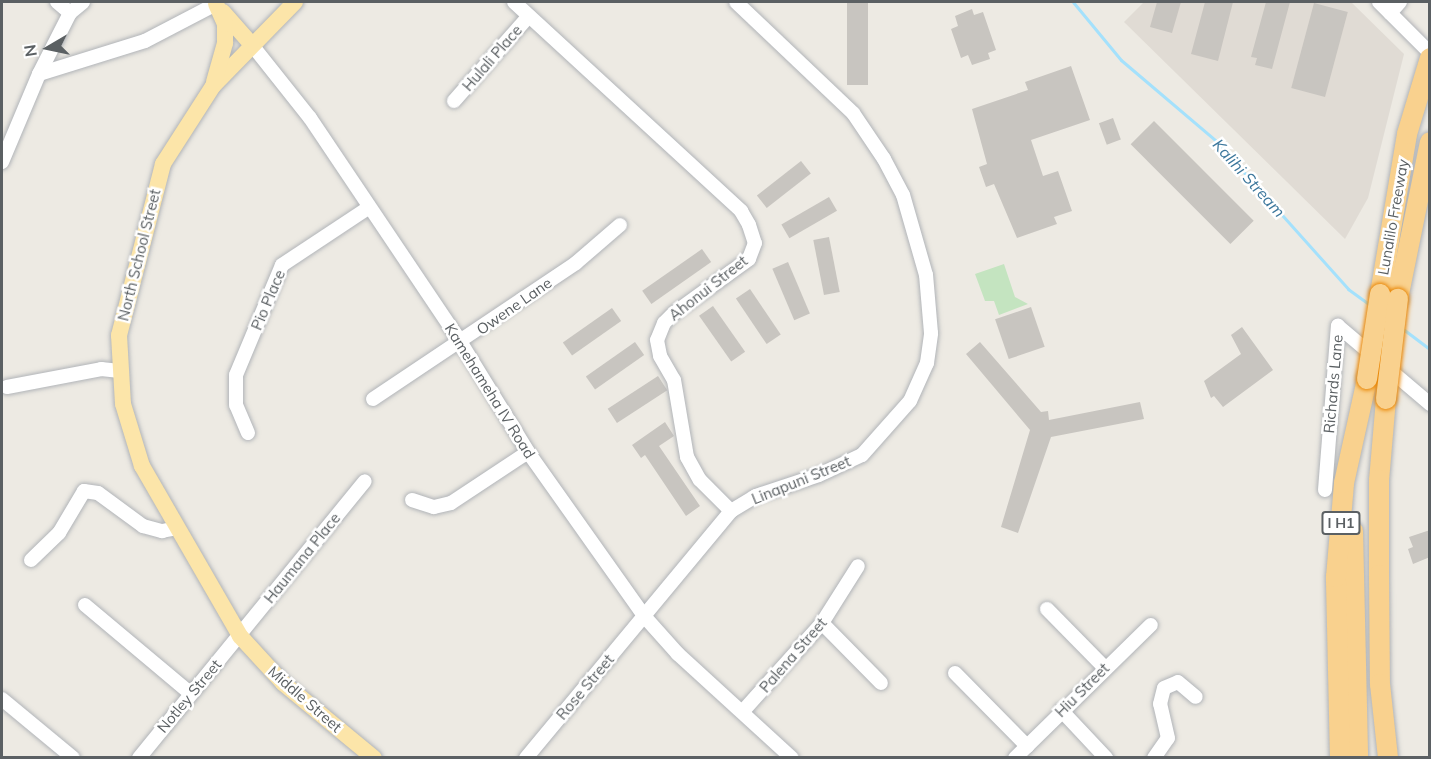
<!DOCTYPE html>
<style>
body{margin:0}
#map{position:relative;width:1431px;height:759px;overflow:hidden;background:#edeae3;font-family:Mulish,sans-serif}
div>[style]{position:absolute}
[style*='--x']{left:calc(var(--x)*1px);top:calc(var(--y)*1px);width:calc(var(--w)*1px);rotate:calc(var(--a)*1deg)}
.education>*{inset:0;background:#e0dbd4}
.green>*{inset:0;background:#c4e4c0}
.stream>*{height:3px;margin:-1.5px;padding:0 1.5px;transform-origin:1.5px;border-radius:1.5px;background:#a4e1fc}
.building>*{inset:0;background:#c8c5c0;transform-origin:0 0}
.roads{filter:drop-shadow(0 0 2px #b1b4b8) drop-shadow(0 0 2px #b1b4b8)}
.minor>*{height:14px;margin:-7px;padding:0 7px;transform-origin:7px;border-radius:7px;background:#fff}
.major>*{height:16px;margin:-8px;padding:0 8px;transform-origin:8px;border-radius:8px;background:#fce5a9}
.highway>*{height:20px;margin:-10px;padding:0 10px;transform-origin:10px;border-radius:10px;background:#f9d18e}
.bridges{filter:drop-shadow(0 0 2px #e98707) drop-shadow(0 0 2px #e98707)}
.highway-bridge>*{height:20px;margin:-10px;padding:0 10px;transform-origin:10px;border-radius:10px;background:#f9d18e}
span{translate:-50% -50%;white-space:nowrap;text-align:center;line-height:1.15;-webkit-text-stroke:5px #fff;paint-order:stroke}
.shield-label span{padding:2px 4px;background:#fff;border:2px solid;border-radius:4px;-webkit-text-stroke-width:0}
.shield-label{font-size:14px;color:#5b6063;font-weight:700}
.street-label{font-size:15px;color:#5b6063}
.water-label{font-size:16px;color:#3c779c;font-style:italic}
.frame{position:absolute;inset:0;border:3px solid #5b6063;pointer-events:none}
.north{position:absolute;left:18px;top:18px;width:60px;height:60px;-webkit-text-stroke:4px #fff;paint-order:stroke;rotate:261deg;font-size:16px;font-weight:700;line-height:24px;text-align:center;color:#5b6063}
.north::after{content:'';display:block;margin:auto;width:21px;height:27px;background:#5b6063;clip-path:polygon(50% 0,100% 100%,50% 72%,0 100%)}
</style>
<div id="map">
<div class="education">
<div style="clip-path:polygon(1144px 2px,1351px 2px,1404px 54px,1368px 198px,1345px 239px,1124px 22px)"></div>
</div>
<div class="green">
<div style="clip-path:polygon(1004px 264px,1015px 297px,1028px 304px,999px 315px,994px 301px,985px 301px,975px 274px)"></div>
</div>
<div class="stream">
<div style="--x:1073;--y:2;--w:75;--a:50.4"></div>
<div style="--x:1121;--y:60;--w:123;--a:40.4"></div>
<div style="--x:1215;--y:140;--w:200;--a:48.2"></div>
<div style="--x:1348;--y:289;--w:29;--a:36"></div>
<div style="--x:1403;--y:329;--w:34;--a:37"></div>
</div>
<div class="building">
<div style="left:847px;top:2px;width:21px;height:83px"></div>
<div style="clip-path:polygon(1157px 2px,1181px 2px,1172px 33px,1150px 27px)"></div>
<div style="clip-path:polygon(1205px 2px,1233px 2px,1218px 61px,1191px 54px)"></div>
<div style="clip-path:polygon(1266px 2px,1290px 2px,1272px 69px,1255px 65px,1257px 58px,1251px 57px)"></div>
<div style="left:1314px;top:3px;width:35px;height:88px;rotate:15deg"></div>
<div style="clip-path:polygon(972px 9px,974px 15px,983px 12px,996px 50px,988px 53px,990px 59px,972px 65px,968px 55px,961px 58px,951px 29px,958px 26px,955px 16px)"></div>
<div style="clip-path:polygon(1071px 66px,1090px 120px,1031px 140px,1043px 176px,1058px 171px,1072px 211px,1054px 217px,1057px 224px,1017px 238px,994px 184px,986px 187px,979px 167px,987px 164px,972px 109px,1028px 90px,1025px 82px)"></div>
<div style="left:1113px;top:118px;width:23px;height:15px;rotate:70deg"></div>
<div style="left:1154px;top:121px;width:141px;height:33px;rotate:45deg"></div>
<div style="left:801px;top:161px;width:16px;height:56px;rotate:52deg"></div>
<div style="left:829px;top:197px;width:16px;height:55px;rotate:60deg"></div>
<div style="left:829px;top:237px;width:56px;height:16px;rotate:79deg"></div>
<div style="left:702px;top:249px;width:16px;height:73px;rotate:55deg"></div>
<div style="left:788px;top:262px;width:56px;height:17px;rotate:67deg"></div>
<div style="left:750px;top:289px;width:55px;height:17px;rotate:56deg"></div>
<div style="left:713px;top:306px;width:56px;height:17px;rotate:55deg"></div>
<div style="left:1031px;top:307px;width:42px;height:38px;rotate:71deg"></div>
<div style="left:612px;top:308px;width:16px;height:60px;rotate:55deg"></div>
<div style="clip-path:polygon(1242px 327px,1273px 370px,1223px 407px,1214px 396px,1211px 398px,1204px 381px,1241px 354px,1231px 335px)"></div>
<div style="left:635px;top:342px;width:16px;height:60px;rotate:55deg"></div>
<div style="clip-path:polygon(980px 342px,1041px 412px,1048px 411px,1049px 420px,1140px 402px,1144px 419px,1051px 437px,1018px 533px,1001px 527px,1030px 430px,966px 354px)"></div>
<div style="left:658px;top:376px;width:17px;height:60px;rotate:57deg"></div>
<div style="clip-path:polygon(665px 422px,674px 436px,659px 446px,700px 506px,686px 516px,645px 455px,641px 458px,632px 445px)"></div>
<div style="clip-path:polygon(1430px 530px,1430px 557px,1413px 564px,1408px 549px,1413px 547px,1409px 537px)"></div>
</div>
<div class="roads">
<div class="minor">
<div style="--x:57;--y:2;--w:17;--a:40"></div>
<div style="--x:514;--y:2;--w:309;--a:42.6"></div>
<div style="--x:741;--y:211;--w:16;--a:60"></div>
<div style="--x:749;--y:225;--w:19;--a:72"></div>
<div style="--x:755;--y:243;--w:17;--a:111"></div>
<div style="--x:749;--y:259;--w:92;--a:144.2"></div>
<div style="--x:674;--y:313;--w:14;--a:135"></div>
<div style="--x:664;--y:323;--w:18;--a:112"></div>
<div style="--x:657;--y:340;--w:16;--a:79"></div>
<div style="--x:660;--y:356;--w:28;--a:60"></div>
<div style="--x:674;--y:380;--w:78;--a:80.4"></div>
<div style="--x:687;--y:457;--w:26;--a:61"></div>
<div style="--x:700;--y:480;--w:44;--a:45"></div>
<div style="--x:1379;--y:2;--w:72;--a:45"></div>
<div style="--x:1390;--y:13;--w:15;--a:-48"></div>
<div style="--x:252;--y:45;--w:93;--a:51.5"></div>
<div style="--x:310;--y:118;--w:271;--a:56.1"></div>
<div style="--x:461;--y:343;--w:128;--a:58.4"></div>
<div style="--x:528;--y:452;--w:201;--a:54.7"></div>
<div style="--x:644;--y:616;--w:51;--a:48.2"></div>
<div style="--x:678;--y:654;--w:154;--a:42.4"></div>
<div style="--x:39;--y:74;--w:111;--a:-17.3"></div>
<div style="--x:145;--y:41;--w:80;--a:-27.5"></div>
<div style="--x:454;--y:101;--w:113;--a:-48.6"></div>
<div style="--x:2;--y:162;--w:95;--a:-67.2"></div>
<div style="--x:39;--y:74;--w:68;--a:-63.1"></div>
<div style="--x:70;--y:13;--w:17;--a:-40"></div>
<div style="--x:7;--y:387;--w:96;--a:-10.8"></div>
<div style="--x:101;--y:369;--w:19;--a:6"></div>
<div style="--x:373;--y:399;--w:244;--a:-33.8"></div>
<div style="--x:576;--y:263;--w:58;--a:-40.8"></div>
<div style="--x:248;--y:433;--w:30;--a:-113"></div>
<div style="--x:236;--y:405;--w:30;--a:-90"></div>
<div style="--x:236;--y:375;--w:119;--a:-67.3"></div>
<div style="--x:282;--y:265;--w:103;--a:-33.5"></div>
<div style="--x:1325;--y:490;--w:165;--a:-85.5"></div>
<div style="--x:1338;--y:326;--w:121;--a:40.3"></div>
<div style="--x:412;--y:500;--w:23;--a:18"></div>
<div style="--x:434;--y:507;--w:17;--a:-13"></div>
<div style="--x:451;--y:503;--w:92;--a:-33.5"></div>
<div style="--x:31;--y:560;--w:39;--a:-44"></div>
<div style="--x:59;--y:533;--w:49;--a:-59.2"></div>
<div style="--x:84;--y:491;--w:14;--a:8"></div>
<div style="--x:98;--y:493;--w:56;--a:36.3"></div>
<div style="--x:143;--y:526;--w:20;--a:15"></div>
<div style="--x:162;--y:531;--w:15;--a:-11"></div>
<div style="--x:85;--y:605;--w:138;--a:40"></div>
<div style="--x:1047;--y:609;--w:81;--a:45.5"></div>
<div style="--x:822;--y:623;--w:84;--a:45.5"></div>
<div style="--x:955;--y:673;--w:103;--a:45.4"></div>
<div style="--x:2;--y:699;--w:92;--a:39.7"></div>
<div style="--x:744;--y:710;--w:117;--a:-48.1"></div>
<div style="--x:822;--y:623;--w:67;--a:-57.7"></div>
<div style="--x:1061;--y:710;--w:66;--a:46.8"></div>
<div style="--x:139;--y:758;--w:357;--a:-50.8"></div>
<div style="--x:526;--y:758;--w:321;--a:-50.3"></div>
<div style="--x:731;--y:511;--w:29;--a:-31"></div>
<div style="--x:756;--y:496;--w:66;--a:-18.4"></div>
<div style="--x:819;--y:475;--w:47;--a:-24.9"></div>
<div style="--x:862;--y:455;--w:72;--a:-48.4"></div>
<div style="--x:910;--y:401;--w:42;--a:-65.9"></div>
<div style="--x:927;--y:363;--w:30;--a:-82"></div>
<div style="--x:931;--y:333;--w:58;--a:-94.9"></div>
<div style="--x:926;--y:275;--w:83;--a:-106"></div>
<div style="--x:903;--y:195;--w:41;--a:-117.8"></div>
<div style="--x:884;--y:159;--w:55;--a:-124"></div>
<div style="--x:853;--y:113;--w:161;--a:-136.5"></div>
<div style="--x:1015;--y:758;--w:190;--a:-44.4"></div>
<div style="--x:1154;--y:758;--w:24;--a:-55"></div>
<div style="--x:1168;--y:738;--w:35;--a:-103"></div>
<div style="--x:1160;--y:704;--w:16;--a:-76"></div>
<div style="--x:1164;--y:688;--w:15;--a:-23"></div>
<div style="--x:1178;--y:682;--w:23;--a:40"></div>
</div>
<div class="major">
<div style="--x:295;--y:2;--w:117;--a:134.3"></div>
<div style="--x:213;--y:86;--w:93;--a:122.7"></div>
<div style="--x:163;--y:164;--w:177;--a:104.4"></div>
<div style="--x:119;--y:335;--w:69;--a:86.7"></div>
<div style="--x:123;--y:404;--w:65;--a:73"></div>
<div style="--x:142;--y:466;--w:196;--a:60"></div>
<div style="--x:240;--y:636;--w:64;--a:47.5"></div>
<div style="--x:283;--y:683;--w:118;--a:39.5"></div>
<div style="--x:223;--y:12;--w:44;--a:48.7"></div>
<div style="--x:214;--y:82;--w:41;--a:-74.2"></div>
<div style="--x:225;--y:43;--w:19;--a:-90"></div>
<div style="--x:225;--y:24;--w:22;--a:-114"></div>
</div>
<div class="highway">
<div style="--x:1380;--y:294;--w:162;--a:-80.4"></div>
<div style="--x:1407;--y:134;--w:79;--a:-73.2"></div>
<div style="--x:1398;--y:299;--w:160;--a:-78.5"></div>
<div style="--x:1386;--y:399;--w:81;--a:94.9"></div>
<div style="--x:1379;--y:480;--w:95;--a:90"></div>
<div style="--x:1379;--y:575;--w:109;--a:89.5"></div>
<div style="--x:1380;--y:684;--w:74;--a:83.8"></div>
<div style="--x:1353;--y:531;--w:227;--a:88.7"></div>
<div style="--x:1340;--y:758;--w:181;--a:-91.3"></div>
<div style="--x:1336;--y:577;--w:94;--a:-85.1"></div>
<div style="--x:1344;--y:483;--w:107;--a:-77.5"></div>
</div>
</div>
<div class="bridges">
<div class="highway-bridge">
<div style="--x:1367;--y:379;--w:86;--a:-81.3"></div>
<div style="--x:1386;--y:399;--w:101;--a:-83.2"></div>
</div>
</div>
<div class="shield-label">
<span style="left:1341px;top:523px">I H1</span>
</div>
<div class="street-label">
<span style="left:492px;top:58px;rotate:-49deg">Hulali Place</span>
<span style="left:1393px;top:217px;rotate:-80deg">Lunalilo Freeway</span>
<span style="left:139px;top:255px;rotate:-76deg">North School Street</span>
<span style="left:708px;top:288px;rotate:-38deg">Ahonui Street</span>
<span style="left:268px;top:300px;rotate:-67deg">Pio Place</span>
<span style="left:514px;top:306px;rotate:-35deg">Owene Lane</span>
<span style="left:1333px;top:384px;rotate:-85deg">Richards Lane</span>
<span style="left:490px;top:391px;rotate:58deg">Kamehameha IV Road</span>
<span style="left:801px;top:480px;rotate:-22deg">Linapuni Street</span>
<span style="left:302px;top:558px;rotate:-51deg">Haumana Place</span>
<span style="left:793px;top:655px;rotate:-49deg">Palena Street</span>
<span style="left:585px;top:687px;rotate:-50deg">Rose Street</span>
<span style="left:1082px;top:690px;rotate:-45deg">Hiu Street</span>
<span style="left:189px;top:696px;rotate:-50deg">Notley Street</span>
<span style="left:305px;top:699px;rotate:41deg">Middle Street</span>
</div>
<div class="water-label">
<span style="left:1249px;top:178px;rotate:48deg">Kalihi Stream</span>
</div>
<div class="frame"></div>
<div class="north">N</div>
</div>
